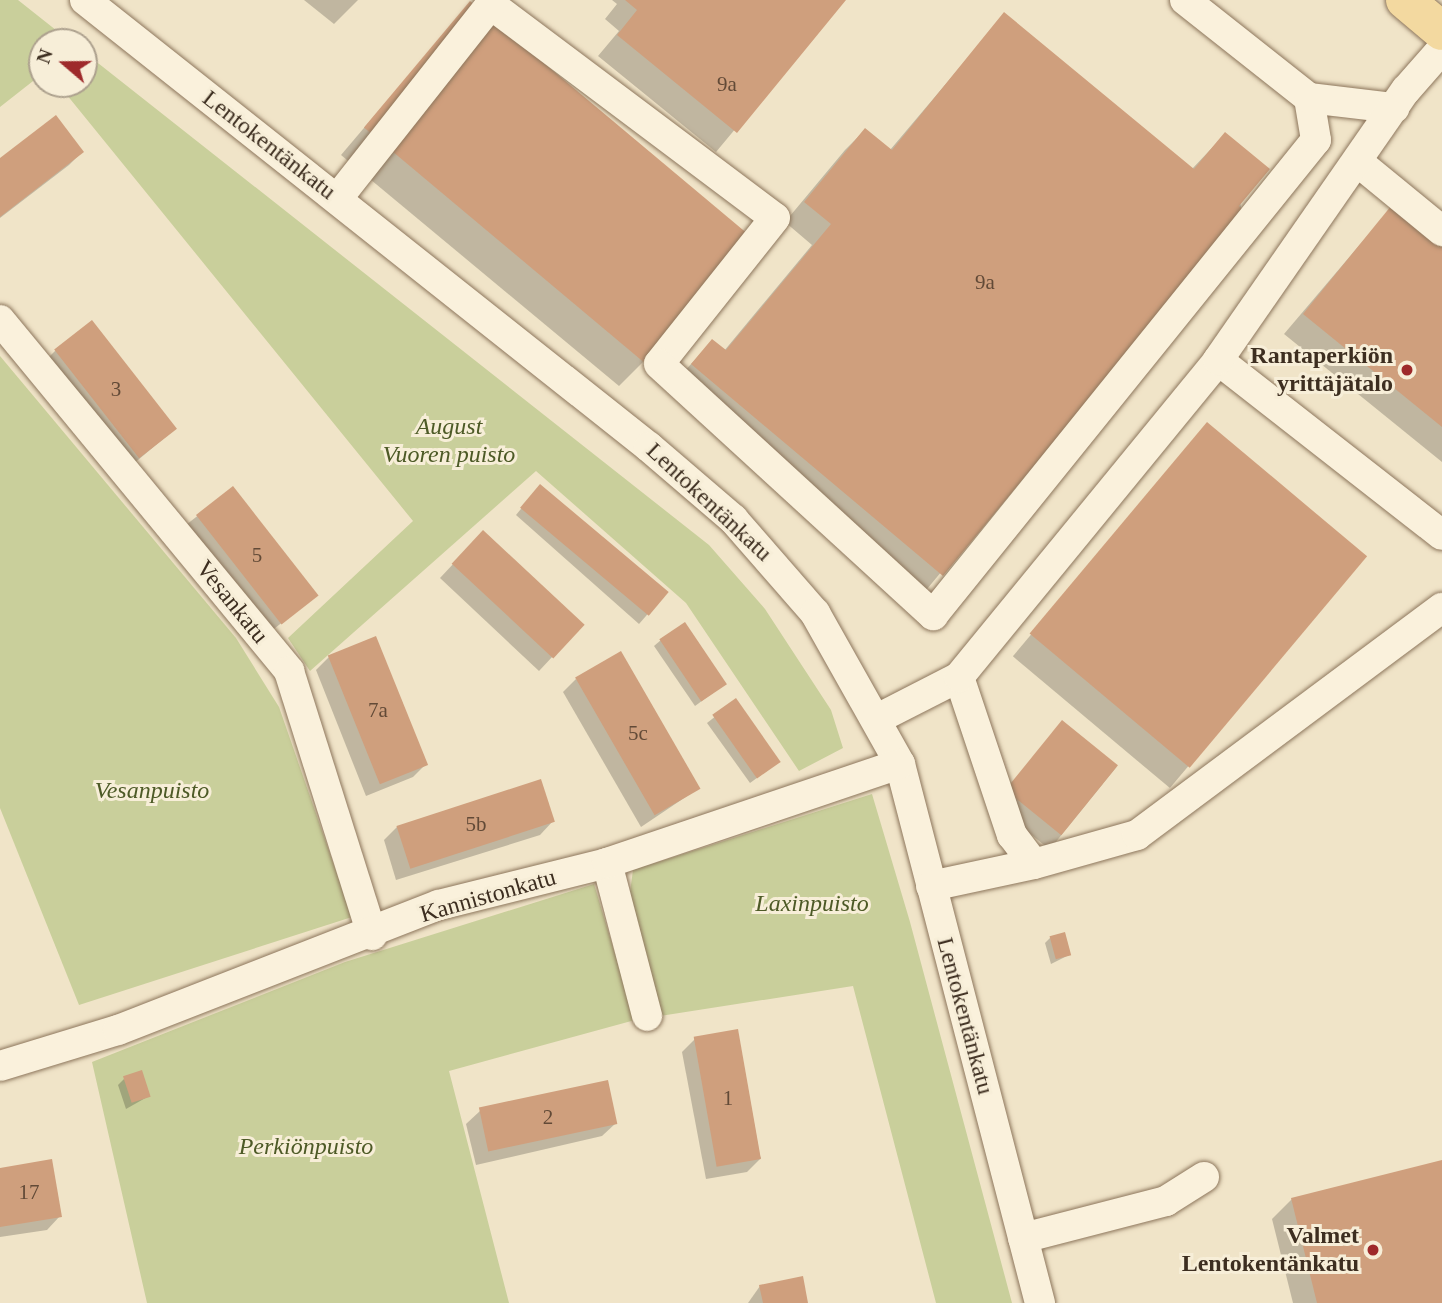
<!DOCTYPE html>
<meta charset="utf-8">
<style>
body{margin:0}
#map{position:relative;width:1442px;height:1303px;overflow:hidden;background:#f0e4c8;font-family:Georgia,serif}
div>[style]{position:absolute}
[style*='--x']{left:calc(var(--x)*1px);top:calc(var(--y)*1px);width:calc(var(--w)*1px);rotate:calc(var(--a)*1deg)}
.green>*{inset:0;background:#c9cf9b}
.shadow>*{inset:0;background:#0003;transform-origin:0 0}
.building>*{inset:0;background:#cf9f7d;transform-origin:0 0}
.roads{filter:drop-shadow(0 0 2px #8d765c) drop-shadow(0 0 2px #8d765c)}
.minor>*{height:30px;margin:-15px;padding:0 15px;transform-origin:15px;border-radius:15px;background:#faf1dc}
.major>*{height:38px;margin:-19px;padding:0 19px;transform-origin:19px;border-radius:19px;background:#f3d9a0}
.dots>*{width:19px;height:19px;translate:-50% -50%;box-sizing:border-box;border:4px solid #f7eed8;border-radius:50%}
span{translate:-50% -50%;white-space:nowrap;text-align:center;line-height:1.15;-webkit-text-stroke:6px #f7eed8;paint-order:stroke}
.number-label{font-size:21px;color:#624a37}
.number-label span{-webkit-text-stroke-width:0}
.street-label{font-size:24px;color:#3d2e20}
.poi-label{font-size:24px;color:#3d2e20;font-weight:700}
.right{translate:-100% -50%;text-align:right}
.park-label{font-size:24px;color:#4d5a26;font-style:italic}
.north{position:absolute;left:28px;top:28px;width:70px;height:70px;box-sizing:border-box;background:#f7eed8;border:2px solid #ada18e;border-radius:50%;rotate:290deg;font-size:19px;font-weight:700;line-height:28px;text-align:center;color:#3d2e20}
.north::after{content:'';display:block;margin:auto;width:24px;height:32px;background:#9e2a2b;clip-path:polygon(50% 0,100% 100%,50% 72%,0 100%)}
</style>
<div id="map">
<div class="green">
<div style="clip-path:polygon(0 0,18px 0,71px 42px,42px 42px,42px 74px,0 107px)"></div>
<div style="clip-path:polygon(84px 52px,709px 545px,765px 609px,831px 710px,843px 748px,799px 771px,686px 603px,536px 471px,310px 671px,288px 638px,413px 521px,58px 84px,84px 84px)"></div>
<div style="clip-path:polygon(0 356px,236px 638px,279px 707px,352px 917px,79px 1005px,0 808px)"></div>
<div style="clip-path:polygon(872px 794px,910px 922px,1012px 1303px,936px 1303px,853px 986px,660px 1016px,629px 900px,633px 870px)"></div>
<div style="clip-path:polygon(594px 884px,635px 1020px,449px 1071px,509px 1303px,147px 1303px,92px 1062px,345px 962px)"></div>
</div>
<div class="shadow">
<div style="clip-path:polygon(304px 0,358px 0,334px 24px)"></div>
<div style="clip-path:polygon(612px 0,843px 0,716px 152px,598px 56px,619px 31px,605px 19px,617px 4px)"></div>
<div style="clip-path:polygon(470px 3px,645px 360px,619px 386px,341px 155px)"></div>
<div style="clip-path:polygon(1004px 15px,1192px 169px,1225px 134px,1242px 211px,922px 595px,672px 385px,712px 341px,724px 351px,812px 245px,785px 222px,845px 150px,865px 130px,890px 150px)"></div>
<div style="clip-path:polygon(82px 152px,69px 165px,0 218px,0 160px)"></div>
<div style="clip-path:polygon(1391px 208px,1442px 249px,1442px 462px,1284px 334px)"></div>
<div style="clip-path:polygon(56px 350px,175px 429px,126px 470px,43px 363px)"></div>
<div style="left:1207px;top:425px;width:205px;height:302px;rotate:40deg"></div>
<div style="left:232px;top:489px;width:136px;height:63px;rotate:52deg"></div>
<div style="clip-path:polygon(534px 493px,666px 593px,639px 624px,516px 515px)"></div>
<div style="clip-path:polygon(470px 546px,582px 625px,539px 671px,440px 578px)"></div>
<div style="clip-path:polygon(375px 638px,426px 764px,413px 777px,366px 796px,316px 670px,329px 657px)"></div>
<div style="clip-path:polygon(661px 640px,725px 684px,695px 706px,654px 646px)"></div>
<div style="clip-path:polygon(576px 679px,699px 788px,641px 827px,563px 692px)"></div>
<div style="clip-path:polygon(735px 701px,772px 767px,750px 783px,707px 723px)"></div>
<div style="left:1062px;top:723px;width:70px;height:106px;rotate:39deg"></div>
<div style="clip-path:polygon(553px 821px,540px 835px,396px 880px,384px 840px,397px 827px)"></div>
<div style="clip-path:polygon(1051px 937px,1069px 955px,1051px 964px,1045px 943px)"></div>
<div style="clip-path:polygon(695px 1039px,761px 1158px,747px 1172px,706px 1179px,682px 1052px)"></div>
<div style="clip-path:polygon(124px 1079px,149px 1096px,126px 1109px,118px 1085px)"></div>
<div style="clip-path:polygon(480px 1111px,616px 1123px,602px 1136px,476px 1165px,466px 1124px)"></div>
<div style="clip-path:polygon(1442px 1162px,1442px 1303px,1293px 1303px,1272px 1219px,1292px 1199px)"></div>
<div style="clip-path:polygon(0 1169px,60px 1216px,47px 1230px,0 1237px)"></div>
<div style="clip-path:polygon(760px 1286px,806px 1303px,748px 1303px)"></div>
</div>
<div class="building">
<div style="clip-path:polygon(625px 0,846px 0,737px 133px,617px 35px,637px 10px)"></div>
<div style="left:470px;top:1px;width:365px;height:165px;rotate:40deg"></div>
<div style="clip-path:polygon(1004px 12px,1194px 169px,1225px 132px,1270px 169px,1239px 206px,1244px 211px,943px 576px,691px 364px,712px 339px,726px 350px,831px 224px,804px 202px,865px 128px,892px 150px)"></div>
<div style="clip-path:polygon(56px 115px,84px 152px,0 217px,0 158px)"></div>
<div style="clip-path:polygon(1391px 206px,1442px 247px,1442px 427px,1303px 314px)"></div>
<div style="left:92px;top:320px;width:138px;height:48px;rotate:52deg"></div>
<div style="left:1207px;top:422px;width:209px;height:276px;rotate:40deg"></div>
<div style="left:540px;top:484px;width:168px;height:31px;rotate:40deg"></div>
<div style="left:233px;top:486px;width:139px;height:47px;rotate:52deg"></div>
<div style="left:483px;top:530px;width:139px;height:46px;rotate:43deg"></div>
<div style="left:685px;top:622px;width:75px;height:31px;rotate:56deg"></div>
<div style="left:376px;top:636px;width:139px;height:52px;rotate:68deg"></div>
<div style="left:621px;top:651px;width:159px;height:53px;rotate:60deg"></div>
<div style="left:736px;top:698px;width:78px;height:29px;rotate:55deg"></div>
<div style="left:1062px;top:720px;width:72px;height:90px;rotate:39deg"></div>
<div style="left:541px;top:779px;width:45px;height:152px;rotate:72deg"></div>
<div style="left:1065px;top:932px;width:24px;height:16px;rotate:75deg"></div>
<div style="left:738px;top:1029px;width:132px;height:45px;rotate:80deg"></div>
<div style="left:142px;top:1070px;width:28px;height:20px;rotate:72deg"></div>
<div style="left:608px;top:1080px;width:45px;height:132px;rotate:78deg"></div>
<div style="clip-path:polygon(52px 1159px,62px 1217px,0 1227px,0 1168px)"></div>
<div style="clip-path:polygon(1442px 1160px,1442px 1303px,1317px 1303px,1291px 1198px)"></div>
<div style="clip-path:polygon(803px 1276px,808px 1303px,763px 1303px,759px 1285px)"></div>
</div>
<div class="roads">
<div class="minor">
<div style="--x:85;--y:0;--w:720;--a:38.4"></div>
<div style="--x:649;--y:447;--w:111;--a:40.6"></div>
<div style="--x:733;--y:519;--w:125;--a:48.9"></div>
<div style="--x:815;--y:613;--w:173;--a:60.6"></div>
<div style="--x:900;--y:764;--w:557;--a:75.44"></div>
<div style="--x:490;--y:4;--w:356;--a:36.9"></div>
<div style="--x:775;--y:218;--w:186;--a:128.5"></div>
<div style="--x:659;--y:364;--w:372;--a:42.5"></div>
<div style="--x:933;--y:615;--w:610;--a:-51.12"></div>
<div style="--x:1316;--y:140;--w:43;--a:-99.5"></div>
<div style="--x:1309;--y:98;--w:158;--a:-141.7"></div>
<div style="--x:1309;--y:98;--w:86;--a:6.7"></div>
<div style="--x:1358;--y:162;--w:109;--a:39.4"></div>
<div style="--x:337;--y:199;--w:253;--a:-51.7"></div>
<div style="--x:0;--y:320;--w:455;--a:50.5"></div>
<div style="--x:289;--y:671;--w:277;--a:72.5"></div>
<div style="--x:1218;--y:360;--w:284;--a:38"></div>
<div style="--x:959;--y:677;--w:167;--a:71.5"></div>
<div style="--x:1012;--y:835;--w:36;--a:53"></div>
<div style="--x:1034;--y:864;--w:107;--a:-15.7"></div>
<div style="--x:1137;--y:835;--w:380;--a:-36.7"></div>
<div style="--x:877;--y:719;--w:92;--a:-27.1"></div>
<div style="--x:959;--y:677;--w:409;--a:-50.7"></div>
<div style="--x:1218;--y:360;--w:329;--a:-55.2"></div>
<div style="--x:1406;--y:90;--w:55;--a:-48.7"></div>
<div style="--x:607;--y:863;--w:158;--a:75.3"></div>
<div style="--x:931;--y:886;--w:105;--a:-12.1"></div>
<div style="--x:0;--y:1066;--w:123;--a:-17"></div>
<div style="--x:118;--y:1030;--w:344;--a:-21.3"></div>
<div style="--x:439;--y:905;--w:173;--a:-14"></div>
<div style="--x:607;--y:863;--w:309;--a:-18.7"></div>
<div style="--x:1023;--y:1238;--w:148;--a:-14.5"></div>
<div style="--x:1166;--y:1201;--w:45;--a:-32.3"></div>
</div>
<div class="major">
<div style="--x:1405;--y:0;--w:48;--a:40"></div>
</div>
</div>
<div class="dots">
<div style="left:1407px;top:370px;background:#9e2a2b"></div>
<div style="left:1373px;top:1250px;background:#9e2a2b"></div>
</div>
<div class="number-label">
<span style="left:727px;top:84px">9a</span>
<span style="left:985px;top:282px">9a</span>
<span style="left:116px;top:389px">3</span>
<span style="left:257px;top:555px">5</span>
<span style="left:378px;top:710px">7a</span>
<span style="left:638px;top:733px">5c</span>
<span style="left:476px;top:824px">5b</span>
<span style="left:728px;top:1098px">1</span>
<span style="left:548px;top:1117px">2</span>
<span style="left:29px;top:1192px">17</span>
</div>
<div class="street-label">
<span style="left:269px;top:145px;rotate:38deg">Lentokentänkatu</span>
<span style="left:709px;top:502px;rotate:43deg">Lentokentänkatu</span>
<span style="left:232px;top:602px;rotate:51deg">Vesankatu</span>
<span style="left:488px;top:896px;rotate:-16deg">Kannistonkatu</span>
<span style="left:965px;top:1016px;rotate:75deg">Lentokentänkatu</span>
</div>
<div class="poi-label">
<span class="right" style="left:1393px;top:370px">Rantaperkiön<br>yrittäjätalo</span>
<span class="right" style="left:1359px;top:1250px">Valmet<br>Lentokentänkatu</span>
</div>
<div class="park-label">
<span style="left:449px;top:441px">August<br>Vuoren puisto</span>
<span style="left:152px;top:791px">Vesanpuisto</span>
<span style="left:812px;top:904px">Laxinpuisto</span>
<span style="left:306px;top:1147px">Perkiönpuisto</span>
</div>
<div class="north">N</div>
</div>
